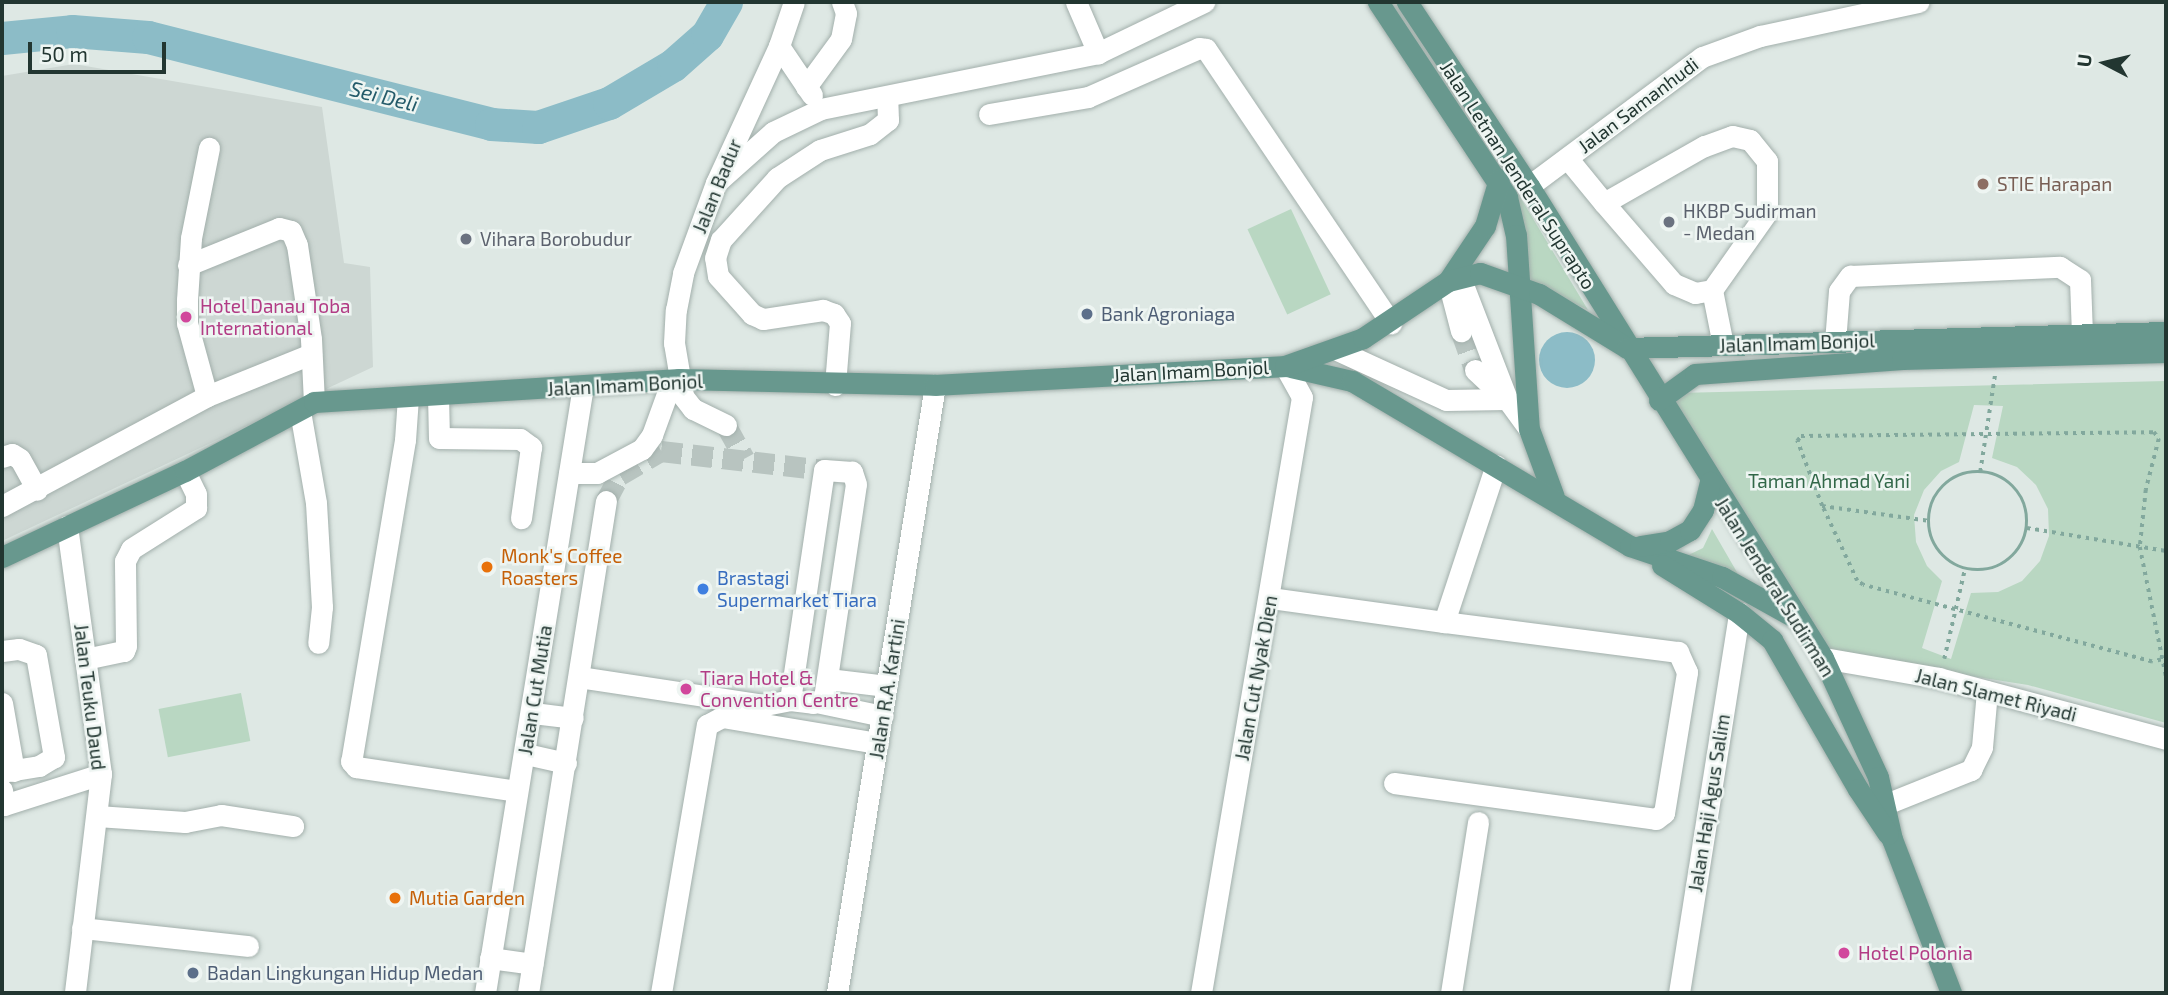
<!DOCTYPE html>
<style>
body{margin:0}
#map{position:relative;width:2168px;height:995px;overflow:hidden;background:#dee8e4;font-family:"Exo 2",sans-serif}
div>[style]{position:absolute}
[style*='--x']{left:calc(var(--x)*1px);top:calc(var(--y)*1px);width:calc(var(--w)*1px);rotate:calc(var(--a)*1deg)}
.built>*{inset:0;background:#cdd7d3}
.green>*{inset:0;background:#b9d7c2;transform-origin:0 0}
.water>*{inset:0;background:#8cbcc7}
.round{border-radius:50%}
.river>*{height:33px;margin:-16.5px;padding:0 16.5px;transform-origin:16.5px;border-radius:16.5px;background:#8cbcc7}
.minor-tunnel>*{height:21px;margin-top:-10.5px;transform-origin:0;background:repeating-linear-gradient(90deg,#b8c4c0 0 21px,transparent 0 31px)}
.path>*{height:3.5px;margin-top:-1.75px;transform-origin:0;background:repeating-linear-gradient(90deg,#82a89d 0 3.5px,transparent 0 8.5px)}
.path>.ring{margin:-1.75px;padding:0;box-sizing:content-box;background:none;border:3.5px solid #82a89d;border-radius:50%}
.roads{filter:drop-shadow(0 0 2px #a2afab) drop-shadow(0 0 2px #a2afab)}
.minor>*{height:21px;margin:-10.5px;padding:0 10.5px;transform-origin:10.5px;border-radius:10.5px;background:#fff}
.major>*{height:21px;margin:-10.5px;padding:0 10.5px;transform-origin:10.5px;border-radius:10.5px;background:#68988e}
.dots>*{width:19px;height:19px;translate:-50% -50%;box-sizing:border-box;border:4px solid #eef5f2;border-radius:50%}
span{translate:-50% -50%;white-space:nowrap;text-align:center;line-height:1.15;-webkit-text-stroke:5px #eef5f2;paint-order:stroke}
.street-label{font-size:19px;color:#223631}
.education-label{font-size:19px;color:#785e54}
.left{translate:0 -50%;text-align:left}
.worship-label{font-size:19px;color:#5b616d}
.hotel-label{font-size:19px;color:#b23c85}
.service-label{font-size:19px;color:#4e5e75}
.park-label{font-size:19px;color:#316748}
.food-label{font-size:19px;color:#c56008}
.shop-label{font-size:19px;color:#366cbe}
.water-label{font-size:21px;color:#245b6a;font-style:italic}
.frame{position:absolute;inset:0;border:4px solid #223631;pointer-events:none}
.north{position:absolute;left:2070px;top:28px;width:70px;height:70px;-webkit-text-stroke:5px #eef5f2;paint-order:stroke;rotate:277deg;font-size:19px;font-weight:700;line-height:28px;text-align:center;color:#223631}
.north::after{content:'';display:block;margin:auto;width:24px;height:32px;background:#223631;clip-path:polygon(50% 0,100% 100%,50% 72%,0 100%)}
.scale{position:absolute;left:28px;top:42px;width:138px;height:32px;box-sizing:border-box;border:4px solid #223631;border-top:0;padding-left:9px;font-size:21px;line-height:24px;white-space:nowrap;color:#223631;-webkit-text-stroke:5px #eef5f2;paint-order:stroke}
</style>
<div id="map">
<div class="built">
<div style="clip-path:polygon(74px 64px,322px 107px,344px 263px,370px 267px,373px 367px,2px 541px,2px 76px)"></div>
</div>
<div class="green">
<div style="clip-path:polygon(1511px 182px,1588px 310px,1526px 280px,1522px 217px)"></div>
<div style="left:1291px;top:209px;width:94px;height:48px;rotate:65deg"></div>
<div style="clip-path:polygon(evenodd,2166px 381px,2166px 723px,2028px 685px,1824px 653px,1674px 407px,1678px 393px,2166px 381px,1974px 405px,2003px 406px,1992px 458px,2017px 467px,2036px 485px,2048px 509px,2049px 536px,2040px 561px,2022px 581px,1998px 592px,1971px 593px,1951px 659px,1922px 648px,1942px 581px,1927px 566px,1916px 542px,1914px 515px,1924px 490px,1941px 471px,1959px 462px,1974px 405px)"></div>
<div style="clip-path:polygon(1712px 529px,1738px 574px,1678px 560px,1703px 548px)"></div>
<div style="left:241px;top:693px;width:49px;height:84px;rotate:79deg"></div>
</div>
<div class="water">
<div class="round" style="left:1539px;top:332px;width:56px;height:56px"></div>
</div>
<div class="river">
<div style="--x:2;--y:38;--w:70;--a:-5.7"></div>
<div style="--x:72;--y:31;--w:76;--a:4.5"></div>
<div style="--x:148;--y:37;--w:354;--a:14.2"></div>
<div style="--x:491;--y:124;--w:47;--a:3.7"></div>
<div style="--x:538;--y:127;--w:75;--a:-18.7"></div>
<div style="--x:609;--y:103;--w:74;--a:-30.7"></div>
<div style="--x:673;--y:65;--w:45;--a:-41.4"></div>
<div style="--x:707;--y:35;--w:38;--a:-60"></div>
</div>
<div class="minor-tunnel">
<div style="--x:1461;--y:331;--w:41;--a:70.3"></div>
<div style="--x:726;--y:425;--w:38;--a:61"></div>
<div style="--x:606;--y:501;--w:30;--a:-62"></div>
<div style="--x:620;--y:475;--w:48;--a:-30.3"></div>
<div style="--x:661;--y:451;--w:164;--a:6.6"></div>
</div>
<div class="path">
<div style="--x:1980;--y:472;--w:99;--a:-81.3"></div>
<div class="ring" style="left:1929px;top:472px;width:94.5px;height:94.5px"></div>
<div style="--x:1822;--y:506;--w:109;--a:7.9"></div>
<div style="--x:2027;--y:528;--w:141;--a:9.4"></div>
<div style="--x:1944;--y:659;--w:93;--a:-77"></div>
<div style="--x:2161;--y:660;--w:9;--a:167"></div>
<div style="--x:2152;--y:662;--w:299;--a:-165.1"></div>
<div style="--x:1863;--y:585;--w:7;--a:-146"></div>
<div style="--x:1857;--y:581;--w:83;--a:-115"></div>
<div style="--x:1822;--y:506;--w:70;--a:-111"></div>
<div style="--x:1797;--y:441;--w:6;--a:-51"></div>
<div style="--x:1801;--y:436;--w:353;--a:-0.6"></div>
<div style="--x:2154;--y:432;--w:9;--a:54"></div>
<div style="--x:2159;--y:439;--w:53;--a:104.3"></div>
<div style="--x:2146;--y:490;--w:57;--a:96"></div>
<div style="--x:2140;--y:547;--w:132;--a:78.6"></div>
</div>
<div class="roads">
<div class="minor">
<div style="--x:1076;--y:2;--w:56;--a:66.7"></div>
<div style="--x:779;--y:46;--w:59;--a:56"></div>
<div style="--x:806;--y:87;--w:59;--a:-53.9"></div>
<div style="--x:841;--y:39;--w:26;--a:-79"></div>
<div style="--x:846;--y:13;--w:12;--a:-110"></div>
<div style="--x:989;--y:114;--w:100;--a:-9.7"></div>
<div style="--x:1088;--y:97;--w:121;--a:-23.8"></div>
<div style="--x:1199;--y:48;--w:7;--a:8"></div>
<div style="--x:1206;--y:49;--w:331;--a:56"></div>
<div style="--x:1568;--y:159;--w:57;--a:50.7"></div>
<div style="--x:1604;--y:203;--w:107;--a:49.2"></div>
<div style="--x:1674;--y:284;--w:23;--a:23"></div>
<div style="--x:1695;--y:293;--w:17;--a:-10"></div>
<div style="--x:1712;--y:290;--w:95;--a:-54.8"></div>
<div style="--x:1767;--y:212;--w:51;--a:-90"></div>
<div style="--x:1767;--y:161;--w:27;--a:-129"></div>
<div style="--x:1750;--y:140;--w:18;--a:-167"></div>
<div style="--x:1732;--y:136;--w:30;--a:160"></div>
<div style="--x:1704;--y:146;--w:115;--a:150.3"></div>
<div style="--x:716;--y:183;--w:76;--a:-41.8"></div>
<div style="--x:773;--y:132;--w:53;--a:-25.6"></div>
<div style="--x:821;--y:109;--w:283;--a:-11.4"></div>
<div style="--x:1098;--y:53;--w:118;--a:-25.7"></div>
<div style="--x:1529;--y:186;--w:216;--a:-36.7"></div>
<div style="--x:1702;--y:57;--w:62;--a:-19.9"></div>
<div style="--x:1760;--y:36;--w:162;--a:-12.1"></div>
<div style="--x:188;--y:265;--w:98;--a:-22.1"></div>
<div style="--x:279;--y:228;--w:12;--a:14"></div>
<div style="--x:291;--y:231;--w:15;--a:67"></div>
<div style="--x:297;--y:245;--w:95;--a:81.5"></div>
<div style="--x:311;--y:339;--w:63;--a:87.3"></div>
<div style="--x:1460;--y:277;--w:131;--a:68.9"></div>
<div style="--x:1507;--y:399;--w:37;--a:54"></div>
<div style="--x:1448;--y:281;--w:52;--a:75.4"></div>
<div style="--x:1712;--y:290;--w:56;--a:78.7"></div>
<div style="--x:1835;--y:342;--w:51;--a:-85.5"></div>
<div style="--x:1839;--y:291;--w:19;--a:-54"></div>
<div style="--x:1850;--y:276;--w:210;--a:-2.5"></div>
<div style="--x:2060;--y:267;--w:24;--a:33"></div>
<div style="--x:2080;--y:280;--w:55;--a:87.9"></div>
<div style="--x:1337;--y:350;--w:120;--a:24.6"></div>
<div style="--x:1446;--y:400;--w:61;--a:-0.9"></div>
<div style="--x:1475;--y:370;--w:41;--a:43"></div>
<div style="--x:835;--y:385;--w:62;--a:-85.4"></div>
<div style="--x:840;--y:323;--w:11;--a:-124"></div>
<div style="--x:834;--y:314;--w:12;--a:-160"></div>
<div style="--x:823;--y:310;--w:61;--a:171.5"></div>
<div style="--x:763;--y:319;--w:12;--a:-156"></div>
<div style="--x:752;--y:314;--w:51;--a:-131.8"></div>
<div style="--x:718;--y:276;--w:18;--a:-99"></div>
<div style="--x:715;--y:258;--w:19;--a:-72"></div>
<div style="--x:721;--y:240;--w:84;--a:-47.9"></div>
<div style="--x:777;--y:178;--w:51;--a:-33.1"></div>
<div style="--x:820;--y:150;--w:52;--a:-17.7"></div>
<div style="--x:870;--y:134;--w:23;--a:-38"></div>
<div style="--x:888;--y:120;--w:23;--a:-92"></div>
<div style="--x:438;--y:395;--w:43;--a:88.7"></div>
<div style="--x:439;--y:438;--w:81;--a:0.7"></div>
<div style="--x:520;--y:439;--w:14;--a:36"></div>
<div style="--x:531;--y:447;--w:72;--a:98"></div>
<div style="--x:207;--y:396;--w:76;--a:-105.3"></div>
<div style="--x:187;--y:323;--w:23;--a:-90"></div>
<div style="--x:187;--y:300;--w:62;--a:-86.3"></div>
<div style="--x:191;--y:238;--w:92;--a:-78.7"></div>
<div style="--x:408;--y:397;--w:43;--a:94"></div>
<div style="--x:405;--y:440;--w:326;--a:99.5"></div>
<div style="--x:351;--y:761;--w:8;--a:50"></div>
<div style="--x:356;--y:767;--w:162;--a:8.5"></div>
<div style="--x:300;--y:411;--w:93;--a:80.1"></div>
<div style="--x:316;--y:503;--w:104;--a:86.7"></div>
<div style="--x:322;--y:607;--w:36;--a:96"></div>
<div style="--x:726;--y:425;--w:37;--a:-154"></div>
<div style="--x:693;--y:409;--w:16;--a:-128"></div>
<div style="--x:683;--y:396;--w:54;--a:-99.6"></div>
<div style="--x:674;--y:343;--w:33;--a:-87"></div>
<div style="--x:676;--y:310;--w:38;--a:-79"></div>
<div style="--x:683;--y:273;--w:96;--a:-69.9"></div>
<div style="--x:716;--y:183;--w:151;--a:-65.3"></div>
<div style="--x:779;--y:46;--w:46;--a:-71.2"></div>
<div style="--x:2;--y:457;--w:10;--a:-17"></div>
<div style="--x:12;--y:454;--w:9;--a:32"></div>
<div style="--x:20;--y:459;--w:35;--a:61"></div>
<div style="--x:569;--y:473;--w:28;--a:0"></div>
<div style="--x:597;--y:473;--w:51;--a:-28.1"></div>
<div style="--x:642;--y:449;--w:17;--a:-54"></div>
<div style="--x:652;--y:435;--w:59;--a:-70"></div>
<div style="--x:2;--y:506;--w:233;--a:-28.2"></div>
<div style="--x:207;--y:396;--w:112;--a:-22"></div>
<div style="--x:67;--y:526;--w:250;--a:82.2"></div>
<div style="--x:101;--y:774;--w:221;--a:96.8"></div>
<div style="--x:1271;--y:598;--w:175;--a:7.9"></div>
<div style="--x:1444;--y:622;--w:165;--a:-71.7"></div>
<div style="--x:2;--y:651;--w:17;--a:-7"></div>
<div style="--x:19;--y:649;--w:18;--a:19"></div>
<div style="--x:36;--y:655;--w:104;--a:80"></div>
<div style="--x:54;--y:757;--w:17;--a:149"></div>
<div style="--x:39;--y:766;--w:37;--a:171"></div>
<div style="--x:1823;--y:658;--w:118;--a:9.8"></div>
<div style="--x:1939;--y:678;--w:235;--a:15"></div>
<div style="--x:85;--y:659;--w:40;--a:-12"></div>
<div style="--x:124;--y:651;--w:5;--a:-68"></div>
<div style="--x:126;--y:646;--w:85;--a:-90.7"></div>
<div style="--x:125;--y:561;--w:13;--a:-63"></div>
<div style="--x:131;--y:549;--w:77;--a:-32.2"></div>
<div style="--x:196;--y:508;--w:14;--a:-90"></div>
<div style="--x:196;--y:494;--w:25;--a:-116"></div>
<div style="--x:579;--y:677;--w:188;--a:8.6"></div>
<div style="--x:765;--y:705;--w:25;--a:-11"></div>
<div style="--x:790;--y:700;--w:23;--a:7"></div>
<div style="--x:813;--y:703;--w:12;--a:-24"></div>
<div style="--x:824;--y:698;--w:216;--a:-81.5"></div>
<div style="--x:856;--y:484;--w:13;--a:-108"></div>
<div style="--x:852;--y:472;--w:28;--a:-176"></div>
<div style="--x:824;--y:470;--w:232;--a:98.4"></div>
<div style="--x:828;--y:679;--w:59;--a:6.8"></div>
<div style="--x:816;--y:702;--w:68;--a:11.8"></div>
<div style="--x:2;--y:703;--w:69;--a:80"></div>
<div style="--x:533;--y:713;--w:40;--a:7.1"></div>
<div style="--x:526;--y:754;--w:41;--a:12.7"></div>
<div style="--x:1394;--y:783;--w:264;--a:7.8"></div>
<div style="--x:1656;--y:819;--w:10;--a:-37"></div>
<div style="--x:1664;--y:813;--w:143;--a:-80.7"></div>
<div style="--x:1687;--y:672;--w:22;--a:-114"></div>
<div style="--x:1678;--y:652;--w:236;--a:-172.7"></div>
<div style="--x:2;--y:790;--w:15;--a:82"></div>
<div style="--x:4;--y:805;--w:102;--a:-17.7"></div>
<div style="--x:1886;--y:804;--w:92;--a:-21.8"></div>
<div style="--x:1971;--y:770;--w:25;--a:-64"></div>
<div style="--x:1982;--y:747;--w:56;--a:-84.9"></div>
<div style="--x:97;--y:816;--w:88;--a:3.9"></div>
<div style="--x:185;--y:822;--w:37;--a:-11"></div>
<div style="--x:221;--y:815;--w:73;--a:8.7"></div>
<div style="--x:82;--y:928;--w:167;--a:6.2"></div>
<div style="--x:490;--y:958;--w:43;--a:7.9"></div>
<div style="--x:485;--y:993;--w:615;--a:-80.83"></div>
<div style="--x:528;--y:993;--w:498;--a:-81"></div>
<div style="--x:661;--y:993;--w:272;--a:-80.3"></div>
<div style="--x:707;--y:725;--w:17;--a:-28"></div>
<div style="--x:722;--y:717;--w:158;--a:9.5"></div>
<div style="--x:837;--y:993;--w:616;--a:-80.84"></div>
<div style="--x:1201;--y:993;--w:604;--a:-80.38"></div>
<div style="--x:1302;--y:397;--w:35;--a:-119"></div>
<div style="--x:1451;--y:993;--w:173;--a:-81"></div>
<div style="--x:1679;--y:993;--w:385;--a:-81"></div>
</div>
<div class="major">
<div style="--x:1378;--y:2;--w:234;--a:56.5"></div>
<div style="--x:1507;--y:197;--w:39;--a:77"></div>
<div style="--x:1516;--y:235;--w:194;--a:86.2"></div>
<div style="--x:1529;--y:429;--w:72;--a:69.8"></div>
<div style="--x:1407;--y:2;--w:221;--a:56.5"></div>
<div style="--x:1529;--y:186;--w:556;--a:58.08"></div>
<div style="--x:1823;--y:658;--w:131;--a:65.2"></div>
<div style="--x:1878;--y:777;--w:64;--a:77.3"></div>
<div style="--x:1892;--y:839;--w:165;--a:69"></div>
<div style="--x:1448;--y:281;--w:66;--a:-56.1"></div>
<div style="--x:1485;--y:226;--w:49;--a:-73.4"></div>
<div style="--x:1291;--y:367;--w:63;--a:12.9"></div>
<div style="--x:1352;--y:381;--w:323;--a:30.7"></div>
<div style="--x:1630;--y:546;--w:97;--a:18.6"></div>
<div style="--x:1722;--y:577;--w:82;--a:29.1"></div>
<div style="--x:1659;--y:400;--w:44;--a:-35.8"></div>
<div style="--x:1695;--y:374;--w:208;--a:-4.1"></div>
<div style="--x:1902;--y:359;--w:264;--a:-1.5"></div>
<div style="--x:1640;--y:546;--w:30;--a:-9"></div>
<div style="--x:1670;--y:541;--w:23;--a:-29"></div>
<div style="--x:1690;--y:530;--w:24;--a:-57"></div>
<div style="--x:1703;--y:510;--w:29;--a:-76"></div>
<div style="--x:2;--y:557;--w:202;--a:-25.2"></div>
<div style="--x:185;--y:471;--w:146;--a:-28.1"></div>
<div style="--x:314;--y:402;--w:366;--a:-3.6"></div>
<div style="--x:679;--y:379;--w:256;--a:1.3"></div>
<div style="--x:935;--y:385;--w:351;--a:-3.1"></div>
<div style="--x:1285;--y:366;--w:83;--a:-19.7"></div>
<div style="--x:1363;--y:338;--w:102;--a:-33.8"></div>
<div style="--x:1448;--y:281;--w:33;--a:-14"></div>
<div style="--x:1480;--y:273;--w:63;--a:19.6"></div>
<div style="--x:1539;--y:294;--w:103;--a:31.5"></div>
<div style="--x:1627;--y:348;--w:539;--a:-1.7"></div>
<div style="--x:1662;--y:565;--w:91;--a:31.9"></div>
<div style="--x:1739;--y:613;--w:43;--a:39.3"></div>
<div style="--x:1772;--y:640;--w:172;--a:60"></div>
<div style="--x:1858;--y:789;--w:54;--a:56.3"></div>
</div>
</div>
<div class="dots">
<div style="left:1983px;top:184px;background:#8d6e63"></div>
<div style="left:1669px;top:222px;background:#6b7280"></div>
<div style="left:466px;top:239px;background:#6b7280"></div>
<div style="left:1087px;top:314px;background:#5c6f8a"></div>
<div style="left:186px;top:317px;background:#d1479c"></div>
<div style="left:487px;top:567px;background:#e8710a"></div>
<div style="left:703px;top:589px;background:#3f7fe0"></div>
<div style="left:686px;top:689px;background:#d1479c"></div>
<div style="left:395px;top:898px;background:#e8710a"></div>
<div style="left:1844px;top:953px;background:#d1479c"></div>
<div style="left:193px;top:973px;background:#5c6f8a"></div>
</div>
<div class="street-label">
<span style="left:1638px;top:105px;rotate:-37deg">Jalan Samanhudi</span>
<span style="left:1518px;top:175px;rotate:57deg">Jalan Letnan Jenderal Suprapto</span>
<span style="left:717px;top:186px;rotate:-68deg">Jalan Badur</span>
<span style="left:1797px;top:343px;rotate:-2deg">Jalan Imam Bonjol</span>
<span style="left:1191px;top:371px;rotate:-3deg">Jalan Imam Bonjol</span>
<span style="left:625px;top:385px;rotate:-3deg">Jalan Imam Bonjol</span>
<span style="left:1775px;top:587px;rotate:58deg">Jalan Jenderal Sudirman</span>
<span style="left:1256px;top:678px;rotate:-80deg">Jalan Cut Nyak Dien</span>
<span style="left:887px;top:689px;rotate:-81deg">Jalan R.A. Kartini</span>
<span style="left:535px;top:690px;rotate:-81deg">Jalan Cut Mutia</span>
<span style="left:1996px;top:695px;rotate:14deg">Jalan Slamet Riyadi</span>
<span style="left:90px;top:697px;rotate:83deg">Jalan Teuku Daud</span>
<span style="left:1709px;top:803px;rotate:-81deg">Jalan Haji Agus Salim</span>
</div>
<div class="education-label">
<span class="left" style="left:1997px;top:184px">STIE Harapan</span>
</div>
<div class="worship-label">
<span class="left" style="left:1683px;top:222px">HKBP Sudirman<br>- Medan</span>
<span class="left" style="left:480px;top:239px">Vihara Borobudur</span>
</div>
<div class="hotel-label">
<span class="left" style="left:200px;top:317px">Hotel Danau Toba<br>International</span>
<span class="left" style="left:700px;top:689px">Tiara Hotel &amp;<br>Convention Centre</span>
<span class="left" style="left:1858px;top:953px">Hotel Polonia</span>
</div>
<div class="service-label">
<span class="left" style="left:1101px;top:314px">Bank Agroniaga</span>
<span class="left" style="left:207px;top:973px">Badan Lingkungan Hidup Medan</span>
</div>
<div class="park-label">
<span style="left:1829px;top:481px">Taman Ahmad Yani</span>
</div>
<div class="food-label">
<span class="left" style="left:501px;top:567px">Monk's Coffee<br>Roasters</span>
<span class="left" style="left:409px;top:898px">Mutia Garden</span>
</div>
<div class="shop-label">
<span class="left" style="left:717px;top:589px">Brastagi<br>Supermarket Tiara</span>
</div>
<div class="water-label">
<span style="left:384px;top:96px;rotate:14deg">Sei Deli</span>
</div>
<div class="frame"></div>
<div class="north">U</div>
<div class="scale">50 m</div>
</div>
